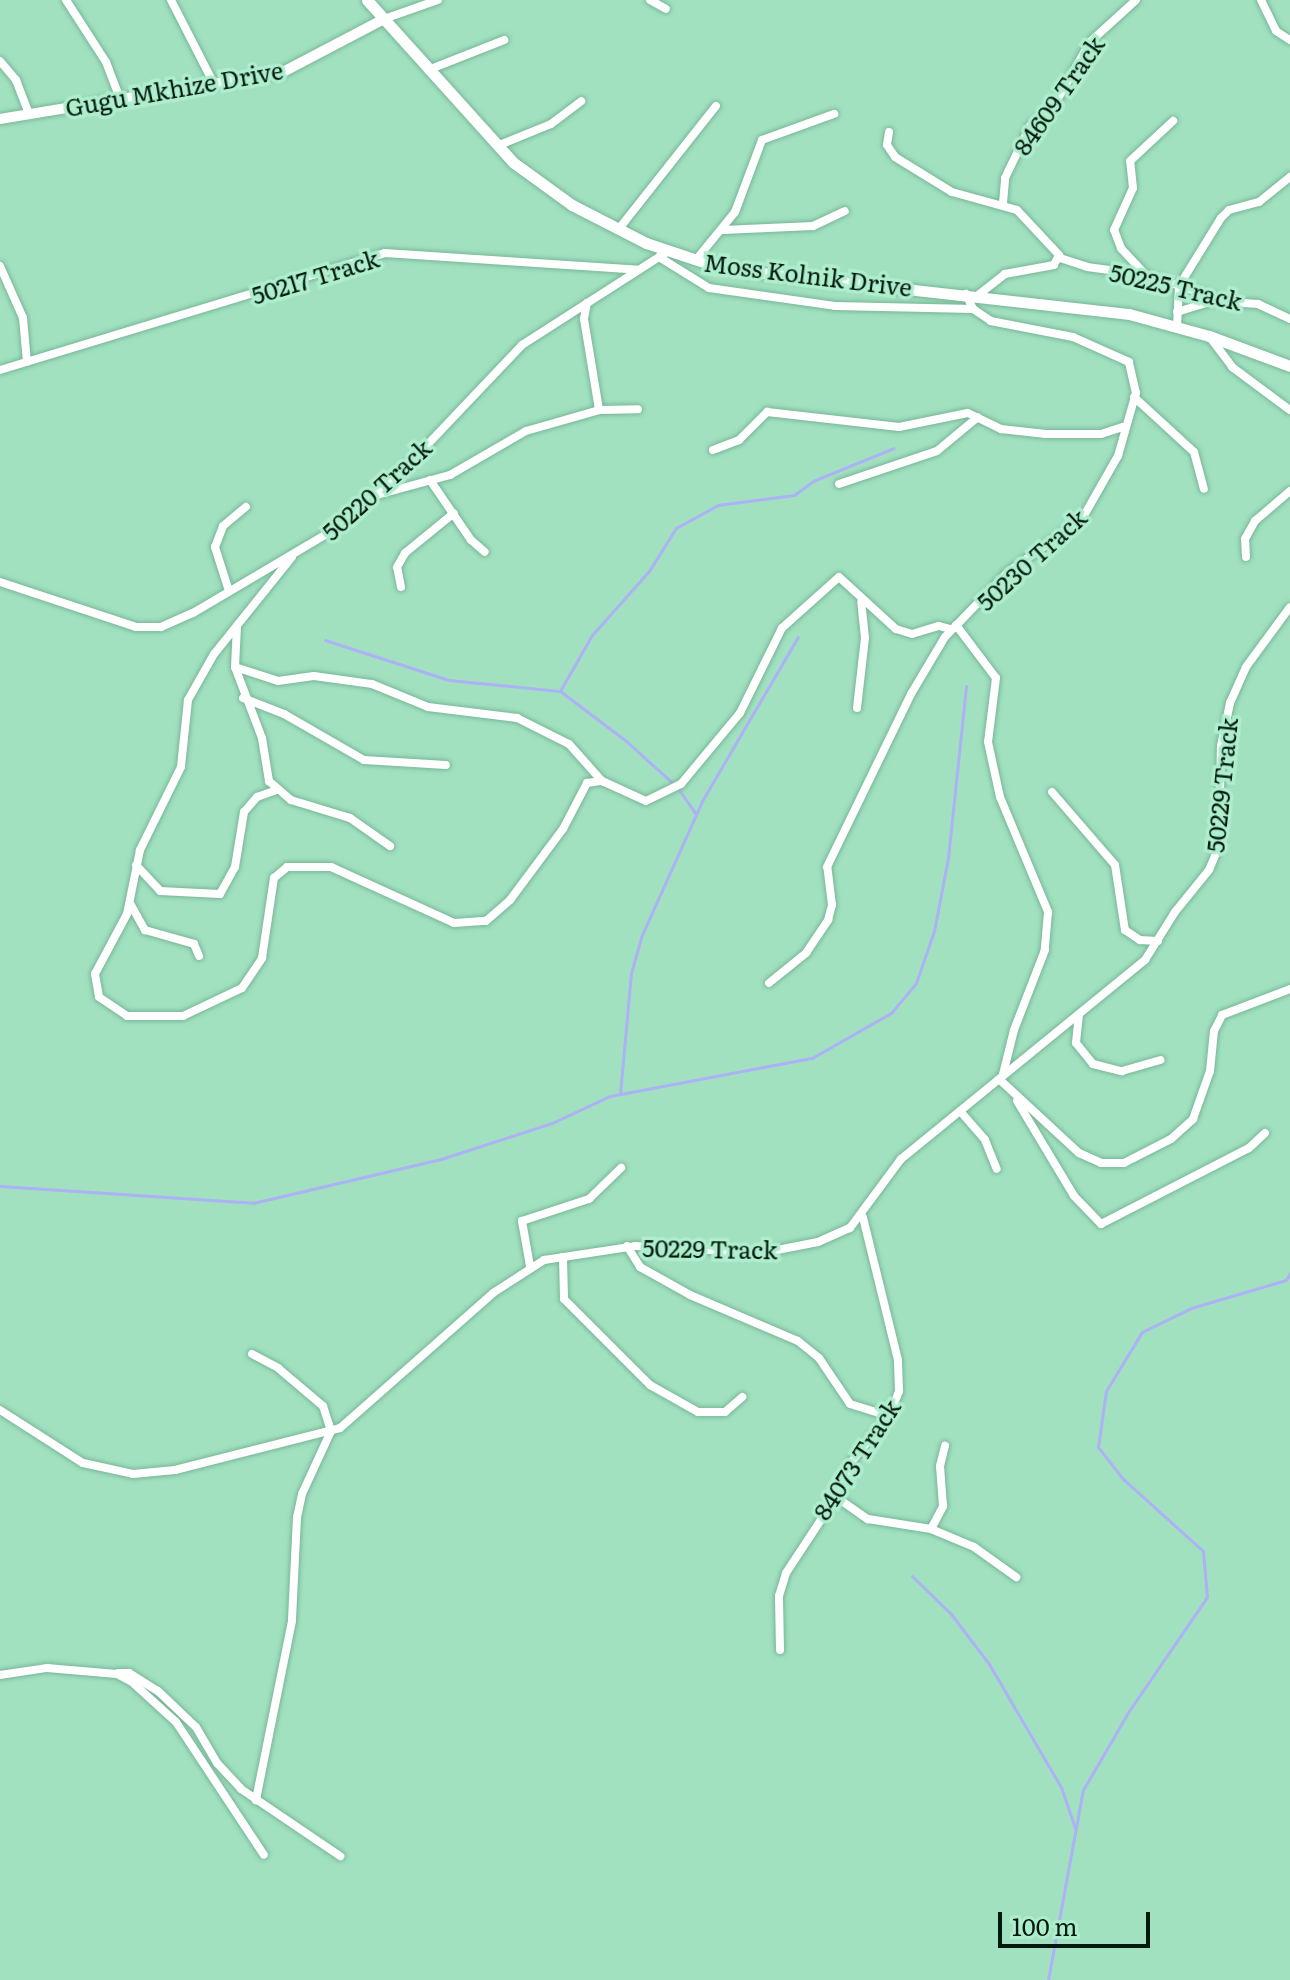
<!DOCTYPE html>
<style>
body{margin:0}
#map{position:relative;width:1290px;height:1980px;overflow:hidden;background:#a1e1c0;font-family:Literata,serif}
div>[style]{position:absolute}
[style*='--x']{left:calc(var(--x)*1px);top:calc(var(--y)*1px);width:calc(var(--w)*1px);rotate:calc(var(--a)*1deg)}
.stream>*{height:3px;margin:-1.5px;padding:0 1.5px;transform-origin:1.5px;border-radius:1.5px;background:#adb1f6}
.roads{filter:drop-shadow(0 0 2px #78b697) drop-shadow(0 0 2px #78b697)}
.minor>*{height:8px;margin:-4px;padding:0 4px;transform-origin:4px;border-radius:4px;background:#fff}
.tertiary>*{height:10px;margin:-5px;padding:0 5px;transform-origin:5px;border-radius:5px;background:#fff}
.secondary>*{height:11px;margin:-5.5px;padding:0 5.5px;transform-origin:5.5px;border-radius:5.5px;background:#fff}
span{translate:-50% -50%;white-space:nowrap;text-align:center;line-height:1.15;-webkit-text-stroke:7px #aeeecd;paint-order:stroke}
.street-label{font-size:24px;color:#01190e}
.scale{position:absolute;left:998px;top:1912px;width:152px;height:36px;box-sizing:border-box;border:4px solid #01190e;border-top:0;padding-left:10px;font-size:24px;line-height:28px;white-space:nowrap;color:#01190e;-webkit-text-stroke:6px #aeeecd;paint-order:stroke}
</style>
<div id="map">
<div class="stream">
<div style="--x:325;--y:640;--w:130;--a:17.9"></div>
<div style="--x:449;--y:680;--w:112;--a:5.7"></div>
<div style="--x:560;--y:691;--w:83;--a:37.1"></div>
<div style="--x:626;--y:741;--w:69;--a:42"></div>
<div style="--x:677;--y:787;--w:33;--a:55"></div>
<div style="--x:560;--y:691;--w:64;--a:-60.3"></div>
<div style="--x:592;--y:635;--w:86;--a:-48.3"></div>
<div style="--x:649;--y:571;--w:51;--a:-57.9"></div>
<div style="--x:676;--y:528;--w:48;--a:-28.7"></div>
<div style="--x:718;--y:505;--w:77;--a:-7.5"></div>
<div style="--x:794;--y:495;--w:24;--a:-36"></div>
<div style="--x:813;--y:481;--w:87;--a:-22.2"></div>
<div style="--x:620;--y:1094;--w:121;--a:-84.8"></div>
<div style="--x:631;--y:973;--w:37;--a:-74"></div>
<div style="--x:641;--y:937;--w:149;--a:-65.8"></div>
<div style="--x:702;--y:801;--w:190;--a:-59.7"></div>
<div style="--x:0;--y:1186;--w:254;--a:3.8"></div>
<div style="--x:253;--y:1203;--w:193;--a:-13.2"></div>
<div style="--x:441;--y:1159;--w:117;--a:-18"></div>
<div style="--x:552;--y:1123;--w:64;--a:-25"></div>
<div style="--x:610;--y:1096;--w:206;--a:-10.7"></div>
<div style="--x:812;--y:1058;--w:91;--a:-29.7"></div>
<div style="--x:891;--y:1013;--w:39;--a:-50"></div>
<div style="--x:916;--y:983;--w:55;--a:-70.9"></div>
<div style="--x:934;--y:931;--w:74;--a:-79.1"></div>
<div style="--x:948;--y:858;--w:173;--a:-84"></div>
<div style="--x:912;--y:1576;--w:54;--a:44.3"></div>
<div style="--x:951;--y:1614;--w:63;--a:52.8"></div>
<div style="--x:989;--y:1664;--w:143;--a:59.7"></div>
<div style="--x:1061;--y:1787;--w:43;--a:71.1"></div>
<div style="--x:1048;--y:1980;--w:193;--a:-79.6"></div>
<div style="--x:1083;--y:1790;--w:91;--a:-59.8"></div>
<div style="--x:1129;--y:1711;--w:138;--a:-55.6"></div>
<div style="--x:1207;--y:1597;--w:46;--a:-95"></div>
<div style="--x:1203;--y:1551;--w:108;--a:-138"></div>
<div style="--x:1123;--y:1479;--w:41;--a:-128"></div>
<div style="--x:1098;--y:1447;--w:57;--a:-81.9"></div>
<div style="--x:1106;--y:1391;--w:69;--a:-58.6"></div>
<div style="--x:1142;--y:1332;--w:55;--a:-26.1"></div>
<div style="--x:1191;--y:1308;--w:99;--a:-16.4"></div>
<div style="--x:1286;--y:1280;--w:8;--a:-60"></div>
</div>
<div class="roads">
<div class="minor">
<div style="--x:66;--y:0;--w:74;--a:57.2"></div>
<div style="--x:106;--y:62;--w:40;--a:69"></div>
<div style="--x:171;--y:0;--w:94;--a:62.9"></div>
<div style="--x:650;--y:0;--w:18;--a:29"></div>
<div style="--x:1261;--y:0;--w:34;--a:64"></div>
<div style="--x:1276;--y:31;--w:17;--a:33"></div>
<div style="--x:384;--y:19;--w:57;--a:-19.4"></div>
<div style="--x:0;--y:61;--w:25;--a:50"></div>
<div style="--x:16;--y:80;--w:36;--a:69"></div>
<div style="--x:428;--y:70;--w:82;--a:-21.5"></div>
<div style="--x:889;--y:132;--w:13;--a:99"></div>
<div style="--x:887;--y:145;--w:14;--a:56"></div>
<div style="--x:895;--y:157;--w:67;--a:31.6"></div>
<div style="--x:952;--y:192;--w:67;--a:15.5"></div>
<div style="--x:1017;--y:210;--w:62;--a:47"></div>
<div style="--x:1059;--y:255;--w:11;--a:117"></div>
<div style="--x:1054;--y:265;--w:50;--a:169.6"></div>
<div style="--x:1005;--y:274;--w:33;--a:142"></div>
<div style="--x:497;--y:146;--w:58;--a:-22.2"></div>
<div style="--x:551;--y:124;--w:38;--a:-37"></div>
<div style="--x:1003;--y:203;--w:25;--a:-85"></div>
<div style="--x:1005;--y:178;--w:58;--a:-64.3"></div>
<div style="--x:1030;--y:126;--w:28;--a:-38"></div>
<div style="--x:1052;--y:109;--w:77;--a:-60.4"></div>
<div style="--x:1090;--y:42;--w:62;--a:-42.4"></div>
<div style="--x:618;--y:230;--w:158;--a:-51.7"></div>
<div style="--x:723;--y:230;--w:90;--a:-2.5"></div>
<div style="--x:813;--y:226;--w:35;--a:-25"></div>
<div style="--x:659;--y:257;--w:59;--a:31.8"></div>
<div style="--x:709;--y:288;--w:127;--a:8.1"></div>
<div style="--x:835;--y:306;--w:138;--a:1.2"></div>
<div style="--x:1060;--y:258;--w:28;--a:18"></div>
<div style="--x:1087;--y:267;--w:60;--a:7.7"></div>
<div style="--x:1146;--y:275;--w:87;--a:18"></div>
<div style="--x:1229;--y:302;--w:29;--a:4"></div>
<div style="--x:1258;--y:304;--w:35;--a:25"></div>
<div style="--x:695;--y:261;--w:63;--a:-50.8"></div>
<div style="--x:735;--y:212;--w:77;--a:-69.4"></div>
<div style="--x:762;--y:140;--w:77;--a:-19.9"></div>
<div style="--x:0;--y:266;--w:57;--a:66.1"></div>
<div style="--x:23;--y:318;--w:44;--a:84.8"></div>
<div style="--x:1145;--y:274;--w:35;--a:-133"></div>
<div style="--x:1121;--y:248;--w:19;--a:-111"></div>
<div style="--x:1114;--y:230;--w:46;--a:-65.7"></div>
<div style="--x:1133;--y:188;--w:27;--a:-96"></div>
<div style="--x:1130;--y:161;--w:59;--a:-42.9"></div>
<div style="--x:587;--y:303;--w:16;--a:101"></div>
<div style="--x:584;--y:319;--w:92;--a:80.6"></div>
<div style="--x:1177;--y:312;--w:44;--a:-17.2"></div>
<div style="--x:1177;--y:326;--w:40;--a:-87.1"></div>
<div style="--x:1179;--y:286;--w:80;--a:-58.3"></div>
<div style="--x:1221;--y:218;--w:11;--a:-45"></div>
<div style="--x:1229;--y:210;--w:31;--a:-15"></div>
<div style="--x:1259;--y:202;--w:40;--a:-39"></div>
<div style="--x:1209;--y:336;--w:39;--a:53"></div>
<div style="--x:1232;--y:367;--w:72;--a:36.6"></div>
<div style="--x:0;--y:370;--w:402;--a:-16.9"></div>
<div style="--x:385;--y:253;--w:254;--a:3.8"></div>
<div style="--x:1134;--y:397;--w:81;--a:42.5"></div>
<div style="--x:1194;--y:452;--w:38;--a:75"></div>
<div style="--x:713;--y:450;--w:28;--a:-21"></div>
<div style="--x:739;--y:440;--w:40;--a:-45"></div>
<div style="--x:767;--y:412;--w:133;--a:6.5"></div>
<div style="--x:899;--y:427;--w:70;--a:-11.5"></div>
<div style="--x:968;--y:413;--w:37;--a:26"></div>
<div style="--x:1001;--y:429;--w:45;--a:6.3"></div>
<div style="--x:1046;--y:434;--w:55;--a:0"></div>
<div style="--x:1101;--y:434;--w:23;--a:-18"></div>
<div style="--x:430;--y:480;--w:73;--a:55.7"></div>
<div style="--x:471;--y:540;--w:18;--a:41"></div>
<div style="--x:839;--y:484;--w:103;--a:-18.6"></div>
<div style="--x:937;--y:451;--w:53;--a:-39.7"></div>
<div style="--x:377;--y:495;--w:76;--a:-15.3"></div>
<div style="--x:450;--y:475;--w:88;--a:-30.1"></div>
<div style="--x:526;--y:431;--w:76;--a:-16"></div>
<div style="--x:599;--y:410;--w:39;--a:-1"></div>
<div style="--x:292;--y:557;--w:124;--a:128.8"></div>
<div style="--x:214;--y:654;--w:53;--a:119.5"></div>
<div style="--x:188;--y:700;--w:67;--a:96"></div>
<div style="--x:181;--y:767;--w:93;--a:116.3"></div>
<div style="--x:140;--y:850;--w:65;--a:101.5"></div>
<div style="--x:127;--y:914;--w:68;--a:118.1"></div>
<div style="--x:95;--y:974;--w:23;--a:80"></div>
<div style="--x:99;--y:997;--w:34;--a:34"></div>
<div style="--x:127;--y:1016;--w:56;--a:0"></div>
<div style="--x:183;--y:1016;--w:65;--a:-25.4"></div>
<div style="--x:242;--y:988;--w:36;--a:-56"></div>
<div style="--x:262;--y:958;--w:81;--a:-81.5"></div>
<div style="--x:274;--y:878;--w:17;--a:-40"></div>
<div style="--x:287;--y:867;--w:44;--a:0"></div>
<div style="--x:331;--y:867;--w:135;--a:24.5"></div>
<div style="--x:454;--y:923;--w:32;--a:-4"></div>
<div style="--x:486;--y:921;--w:32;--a:-41"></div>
<div style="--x:510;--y:900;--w:89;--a:-53.3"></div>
<div style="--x:563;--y:829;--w:52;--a:-62.4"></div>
<div style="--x:587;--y:783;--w:15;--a:-8"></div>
<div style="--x:602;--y:781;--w:48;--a:24.4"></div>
<div style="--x:646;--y:801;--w:39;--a:-26"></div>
<div style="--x:681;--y:784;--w:92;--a:-50.3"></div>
<div style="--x:740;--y:713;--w:95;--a:-63.7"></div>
<div style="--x:782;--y:628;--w:76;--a:-41.8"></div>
<div style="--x:839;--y:577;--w:77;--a:42.4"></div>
<div style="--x:896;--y:629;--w:17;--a:17"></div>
<div style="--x:912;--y:634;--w:28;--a:-17"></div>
<div style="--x:939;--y:626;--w:11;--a:15"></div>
<div style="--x:1246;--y:557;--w:18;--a:-93"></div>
<div style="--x:1245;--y:539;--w:21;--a:-61"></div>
<div style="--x:1255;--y:521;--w:46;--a:-40.6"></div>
<div style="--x:0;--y:582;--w:143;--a:18.3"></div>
<div style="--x:136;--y:627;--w:25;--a:0"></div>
<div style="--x:161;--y:627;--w:35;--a:-24"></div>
<div style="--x:193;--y:613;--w:165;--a:-30.6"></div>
<div style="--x:335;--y:529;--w:101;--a:-41.4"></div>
<div style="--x:411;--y:462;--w:161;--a:-46.5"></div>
<div style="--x:522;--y:345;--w:172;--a:-32.7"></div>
<div style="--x:401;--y:587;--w:20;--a:-101"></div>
<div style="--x:397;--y:567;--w:16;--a:-60"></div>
<div style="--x:405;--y:553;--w:63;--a:-39.2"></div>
<div style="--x:229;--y:591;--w:46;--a:-107.7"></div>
<div style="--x:215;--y:547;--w:22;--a:-69"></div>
<div style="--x:223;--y:526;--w:30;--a:-40"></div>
<div style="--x:956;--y:625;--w:66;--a:53"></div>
<div style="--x:996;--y:678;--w:64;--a:97.1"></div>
<div style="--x:988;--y:742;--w:56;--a:77.7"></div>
<div style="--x:1000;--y:797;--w:125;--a:67.3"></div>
<div style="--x:1048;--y:912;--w:38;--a:95"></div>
<div style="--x:1045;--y:950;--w:86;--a:111.2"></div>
<div style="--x:1014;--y:1030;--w:45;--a:104"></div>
<div style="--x:237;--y:626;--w:41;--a:92.8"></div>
<div style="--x:235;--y:667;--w:76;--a:69.2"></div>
<div style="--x:262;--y:738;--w:44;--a:80.8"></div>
<div style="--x:269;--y:781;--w:29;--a:41"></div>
<div style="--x:291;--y:800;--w:62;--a:17"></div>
<div style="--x:350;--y:818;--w:49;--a:35"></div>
<div style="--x:235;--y:667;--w:45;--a:18"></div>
<div style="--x:278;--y:681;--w:36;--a:-8"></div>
<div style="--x:314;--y:676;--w:59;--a:7.9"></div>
<div style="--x:372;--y:684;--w:61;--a:22.3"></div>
<div style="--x:428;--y:707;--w:90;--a:7"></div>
<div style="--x:517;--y:718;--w:58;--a:26.6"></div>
<div style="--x:569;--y:744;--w:50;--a:48.3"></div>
<div style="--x:243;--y:698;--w:44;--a:21.3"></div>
<div style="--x:284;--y:714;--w:92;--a:29.9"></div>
<div style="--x:364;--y:760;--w:82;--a:3.5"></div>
<div style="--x:857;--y:708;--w:70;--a:-83.5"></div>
<div style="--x:865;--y:638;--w:36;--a:-96"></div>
<div style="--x:1052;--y:792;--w:96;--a:49.2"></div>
<div style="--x:1115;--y:865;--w:66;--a:81.3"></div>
<div style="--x:1125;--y:930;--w:18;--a:34"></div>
<div style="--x:1140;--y:940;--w:18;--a:3"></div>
<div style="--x:136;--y:865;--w:35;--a:47"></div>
<div style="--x:160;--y:891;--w:60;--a:2.9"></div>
<div style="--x:220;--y:894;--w:31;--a:-61"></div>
<div style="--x:235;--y:867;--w:56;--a:-80.7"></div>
<div style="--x:244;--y:812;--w:20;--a:-49"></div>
<div style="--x:257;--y:797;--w:20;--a:-20"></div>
<div style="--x:131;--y:905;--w:29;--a:61"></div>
<div style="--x:145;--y:930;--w:51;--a:15.9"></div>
<div style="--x:194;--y:944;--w:13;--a:67"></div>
<div style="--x:769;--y:983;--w:48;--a:-39"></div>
<div style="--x:806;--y:953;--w:40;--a:-56"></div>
<div style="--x:828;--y:920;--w:16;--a:-75"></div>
<div style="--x:832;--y:905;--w:38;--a:-97"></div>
<div style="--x:827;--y:867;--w:192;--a:-64.1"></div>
<div style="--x:911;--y:694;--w:66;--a:-59.2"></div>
<div style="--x:945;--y:637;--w:91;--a:-45.9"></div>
<div style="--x:1008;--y:572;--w:91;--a:-35.6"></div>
<div style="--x:1082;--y:519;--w:73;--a:-60.3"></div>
<div style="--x:1118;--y:456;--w:66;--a:-74.1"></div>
<div style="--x:1136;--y:393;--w:32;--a:-103"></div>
<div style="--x:1129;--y:362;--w:61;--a:-155.9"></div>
<div style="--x:1073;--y:337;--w:84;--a:-169"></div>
<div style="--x:991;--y:321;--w:22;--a:-146"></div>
<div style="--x:973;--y:309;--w:17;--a:-115"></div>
<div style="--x:1079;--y:1014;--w:29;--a:96"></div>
<div style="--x:1076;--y:1043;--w:27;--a:51"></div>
<div style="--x:1093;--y:1064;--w:30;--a:14"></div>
<div style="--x:1122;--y:1071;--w:40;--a:-16"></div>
<div style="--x:999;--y:1079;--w:109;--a:42.8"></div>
<div style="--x:1079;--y:1153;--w:24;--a:24"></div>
<div style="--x:1101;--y:1163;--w:23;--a:0"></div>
<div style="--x:1124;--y:1163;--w:53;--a:-27.1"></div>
<div style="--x:1171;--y:1139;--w:30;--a:-42"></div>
<div style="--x:1193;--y:1119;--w:51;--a:-70.5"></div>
<div style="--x:1210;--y:1071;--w:40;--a:-84.3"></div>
<div style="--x:1214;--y:1031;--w:18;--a:-63"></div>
<div style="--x:1222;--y:1015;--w:73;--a:-20.9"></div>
<div style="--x:1017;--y:1101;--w:111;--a:59"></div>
<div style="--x:1074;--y:1196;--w:39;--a:46"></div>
<div style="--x:1101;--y:1224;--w:166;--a:-27.2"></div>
<div style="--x:1249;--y:1148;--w:22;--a:-43"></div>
<div style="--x:960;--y:1111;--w:38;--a:49"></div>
<div style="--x:985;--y:1140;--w:31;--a:68"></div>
<div style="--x:627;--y:1246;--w:25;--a:58"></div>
<div style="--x:640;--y:1267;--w:57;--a:29.2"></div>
<div style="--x:690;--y:1295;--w:117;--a:23.1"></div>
<div style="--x:798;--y:1341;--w:27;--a:39"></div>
<div style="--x:819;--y:1358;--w:55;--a:56"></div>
<div style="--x:850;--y:1404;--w:41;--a:17.1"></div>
<div style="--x:563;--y:1257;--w:42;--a:88.6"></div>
<div style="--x:564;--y:1299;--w:122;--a:45"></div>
<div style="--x:650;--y:1385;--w:55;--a:29.4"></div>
<div style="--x:698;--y:1412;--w:27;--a:0"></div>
<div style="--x:725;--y:1412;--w:23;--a:-41"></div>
<div style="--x:530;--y:1266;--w:46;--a:-100.1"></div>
<div style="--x:522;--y:1221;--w:71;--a:-18.2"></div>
<div style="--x:589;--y:1199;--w:45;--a:-44.1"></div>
<div style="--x:252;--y:1354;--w:30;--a:28"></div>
<div style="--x:278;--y:1368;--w:59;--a:40.2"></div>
<div style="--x:323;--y:1406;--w:26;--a:72"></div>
<div style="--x:331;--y:1431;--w:69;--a:114.7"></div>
<div style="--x:302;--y:1494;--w:24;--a:102"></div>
<div style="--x:297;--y:1517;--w:104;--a:92.8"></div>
<div style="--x:292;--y:1621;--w:183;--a:101.4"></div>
<div style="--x:0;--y:1410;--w:98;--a:32.6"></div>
<div style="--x:83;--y:1463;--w:51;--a:12.4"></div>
<div style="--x:133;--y:1474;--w:42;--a:-5.4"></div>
<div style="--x:175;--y:1470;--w:170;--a:-14.3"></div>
<div style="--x:340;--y:1428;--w:204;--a:-41.4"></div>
<div style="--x:493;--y:1293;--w:61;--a:-32.9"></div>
<div style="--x:544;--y:1260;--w:92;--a:-8.7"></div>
<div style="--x:635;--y:1246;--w:127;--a:3.2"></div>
<div style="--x:762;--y:1253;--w:57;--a:-11.1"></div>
<div style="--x:818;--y:1242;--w:35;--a:-24"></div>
<div style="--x:850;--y:1228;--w:86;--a:-53.5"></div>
<div style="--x:901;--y:1159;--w:315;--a:-39.2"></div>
<div style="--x:1145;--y:960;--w:57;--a:-58"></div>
<div style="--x:1175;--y:912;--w:54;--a:-51"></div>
<div style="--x:1209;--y:870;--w:25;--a:-67"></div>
<div style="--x:1219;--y:847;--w:101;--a:-88.9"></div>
<div style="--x:1221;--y:746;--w:44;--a:-78.2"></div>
<div style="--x:1230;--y:703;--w:39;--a:-66"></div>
<div style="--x:1246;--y:667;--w:74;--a:-53.7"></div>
<div style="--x:836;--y:1497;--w:39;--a:35"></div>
<div style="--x:868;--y:1519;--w:64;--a:9"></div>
<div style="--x:931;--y:1529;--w:47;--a:22.7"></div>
<div style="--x:974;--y:1547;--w:52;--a:35.5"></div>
<div style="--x:931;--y:1529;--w:26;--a:-62"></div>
<div style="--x:943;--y:1506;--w:40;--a:-94.3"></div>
<div style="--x:940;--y:1466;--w:21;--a:-76"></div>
<div style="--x:780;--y:1650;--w:54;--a:-91.1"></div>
<div style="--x:779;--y:1596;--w:24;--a:-73"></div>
<div style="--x:786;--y:1573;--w:91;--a:-56.7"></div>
<div style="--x:836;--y:1497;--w:39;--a:-66"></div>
<div style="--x:852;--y:1461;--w:58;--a:-50.6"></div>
<div style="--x:889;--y:1416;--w:27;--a:-68"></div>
<div style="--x:899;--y:1391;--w:31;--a:-92"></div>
<div style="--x:898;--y:1360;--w:147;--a:-103.8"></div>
<div style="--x:118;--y:1673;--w:11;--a:0"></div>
<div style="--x:129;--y:1673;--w:34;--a:32"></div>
<div style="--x:158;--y:1691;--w:52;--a:43.5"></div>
<div style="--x:196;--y:1727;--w:42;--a:59.7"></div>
<div style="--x:217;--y:1763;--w:35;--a:47"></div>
<div style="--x:241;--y:1789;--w:120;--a:34.1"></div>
<div style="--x:0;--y:1675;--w:48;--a:-8.5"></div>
<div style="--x:47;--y:1668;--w:70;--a:4.9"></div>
<div style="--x:117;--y:1674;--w:17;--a:28"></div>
<div style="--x:132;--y:1682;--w:59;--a:42.3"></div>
<div style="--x:176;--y:1722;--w:159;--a:56.5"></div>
</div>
<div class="tertiary">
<div style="--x:0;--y:119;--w:287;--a:-9.4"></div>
<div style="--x:283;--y:72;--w:114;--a:-27.7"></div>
</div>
<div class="secondary">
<div style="--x:367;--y:0;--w:219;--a:48"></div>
<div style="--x:514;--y:163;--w:72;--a:35.9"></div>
<div style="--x:572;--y:205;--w:83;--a:27.2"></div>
<div style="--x:646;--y:243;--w:63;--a:18.4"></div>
<div style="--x:706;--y:263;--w:58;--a:10"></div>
<div style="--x:763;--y:273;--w:368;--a:6.4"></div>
<div style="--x:1129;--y:314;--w:83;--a:15.4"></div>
<div style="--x:1209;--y:336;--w:86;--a:20.3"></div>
</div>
</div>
<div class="street-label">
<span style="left:174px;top:88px;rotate:-10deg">Gugu Mkhize Drive</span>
<span style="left:1058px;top:95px;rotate:-55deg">84609 Track</span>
<span style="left:808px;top:274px;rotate:7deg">Moss Kolnik Drive</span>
<span style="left:315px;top:276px;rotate:-17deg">50217 Track</span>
<span style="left:1176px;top:286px;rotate:13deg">50225 Track</span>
<span style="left:376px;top:489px;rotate:-42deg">50220 Track</span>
<span style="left:1031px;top:559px;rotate:-42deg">50230 Track</span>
<span style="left:1221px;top:785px;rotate:-84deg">50229 Track</span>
<span style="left:710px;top:1248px;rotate:1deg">50229 Track</span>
<span style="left:856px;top:1459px;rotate:-57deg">84073 Track</span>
</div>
<div class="scale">100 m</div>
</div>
